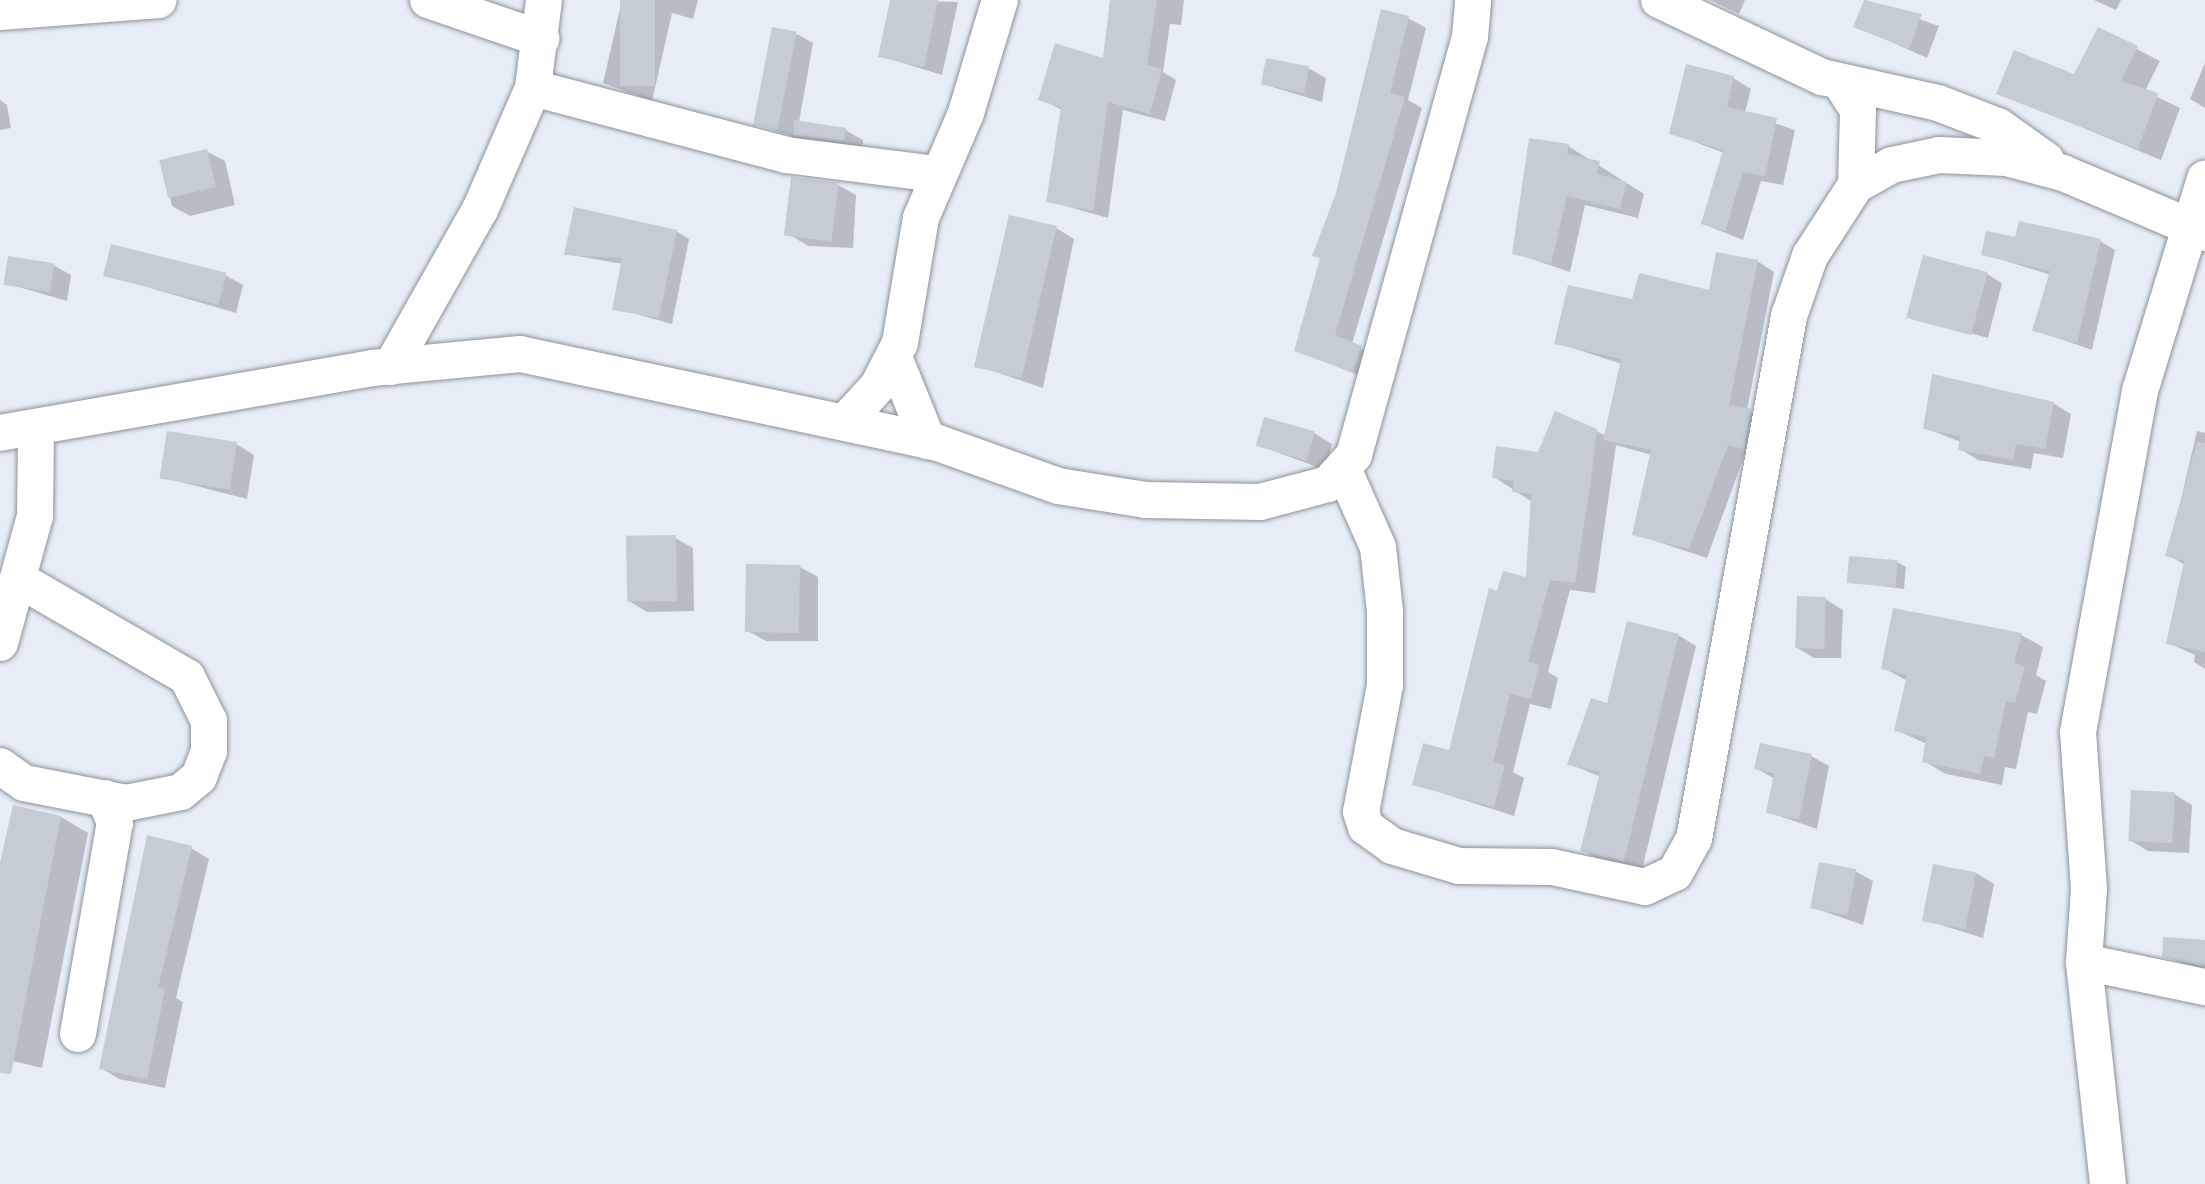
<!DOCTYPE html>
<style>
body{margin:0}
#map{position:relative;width:2205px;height:1184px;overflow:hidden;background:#e6edf7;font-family:"Exo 2",sans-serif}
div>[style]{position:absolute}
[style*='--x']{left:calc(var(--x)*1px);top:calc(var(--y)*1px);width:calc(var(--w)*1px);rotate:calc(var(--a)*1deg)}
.shadow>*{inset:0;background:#0003}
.building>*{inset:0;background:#c5ccd6;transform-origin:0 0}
.roads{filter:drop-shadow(0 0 2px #8c929c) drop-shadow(0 0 2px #8c929c)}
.minor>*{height:36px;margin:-18px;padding:0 18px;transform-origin:18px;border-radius:18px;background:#fff}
span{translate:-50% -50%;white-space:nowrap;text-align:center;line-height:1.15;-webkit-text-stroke:6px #f7fafe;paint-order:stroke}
</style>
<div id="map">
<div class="shadow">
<div style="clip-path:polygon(622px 0,698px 0,693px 19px,672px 13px,652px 101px,603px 83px)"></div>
<div style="clip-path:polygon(892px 0,958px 2px,942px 75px,880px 56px)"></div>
<div style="clip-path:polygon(1110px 0,1184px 0,1181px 25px,1170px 24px,1163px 72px,1176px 80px,1165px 121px,1123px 110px,1108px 218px,1048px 201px,1062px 110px,1041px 99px,1105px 60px)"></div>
<div style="clip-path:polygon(1710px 0,1745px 0,1739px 14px)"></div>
<div style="clip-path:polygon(1866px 0,1939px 26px,1927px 58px,1856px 26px)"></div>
<div style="clip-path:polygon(2094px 0,2121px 0,2116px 10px)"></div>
<div style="clip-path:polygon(1408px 18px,1426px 28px,1408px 100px,1422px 108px,1352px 344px,1379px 358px,1370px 380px,1296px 350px,1321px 259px,1314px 255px)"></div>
<div style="clip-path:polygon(2099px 30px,2160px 61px,2145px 91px,2180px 108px,2161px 160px,1999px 93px,2075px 77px)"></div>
<div style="clip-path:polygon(797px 34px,813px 43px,799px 122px,845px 130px,863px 140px,862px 150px,814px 144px,756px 124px)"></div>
<div style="clip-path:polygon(2205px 63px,2205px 108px,2190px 99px)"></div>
<div style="clip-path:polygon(1308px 68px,1326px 78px,1322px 102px,1263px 84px)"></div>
<div style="clip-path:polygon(1733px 78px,1751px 89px,1745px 113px,1795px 130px,1783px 185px,1761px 181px,1743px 240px,1703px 224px,1724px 153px,1671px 133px)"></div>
<div style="clip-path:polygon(0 100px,7px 105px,11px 128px,0 130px)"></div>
<div style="clip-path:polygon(1568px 146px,1644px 194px,1638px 218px,1585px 205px,1570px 272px,1514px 253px)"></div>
<div style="clip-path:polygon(206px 151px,225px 161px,235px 205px,190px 216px,172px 206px,162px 161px)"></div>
<div style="clip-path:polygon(838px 185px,856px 195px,853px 248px,808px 246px,790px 235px)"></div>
<div style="clip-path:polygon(1056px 228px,1074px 239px,1043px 388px,985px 368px)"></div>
<div style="clip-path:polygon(676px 231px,689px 239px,672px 324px,615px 308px,623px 264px,566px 254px)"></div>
<div style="clip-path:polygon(2017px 239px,2100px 241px,2115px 250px,2092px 350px,2035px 330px,2051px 275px,1984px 254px)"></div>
<div style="clip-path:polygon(1757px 261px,1774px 272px,1747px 410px,1768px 421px,1761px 457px,1745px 454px,1707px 558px,1634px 534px,1652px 455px,1616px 445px,1595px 593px,1570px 590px,1548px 672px,1558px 678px,1551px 709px,1530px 704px,1513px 772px,1524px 778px,1514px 816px,1414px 784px,1450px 752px,1498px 593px,1527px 580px,1532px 502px,1494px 477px,1596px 431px,1606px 436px,1622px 364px,1557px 343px,1634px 301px,1710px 292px)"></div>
<div style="clip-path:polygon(53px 265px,71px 275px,67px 301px,5px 283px)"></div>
<div style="clip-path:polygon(1987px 274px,2002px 283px,1988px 338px,1906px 316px)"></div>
<div style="clip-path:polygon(106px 275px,225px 275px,243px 285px,236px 313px)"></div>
<div style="clip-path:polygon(2053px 403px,2071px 414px,2063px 458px,2034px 453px,2031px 469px,1978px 460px,1960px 449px,1961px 442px,1925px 428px)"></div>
<div style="clip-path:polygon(2197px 431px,2205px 433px,2205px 669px,2194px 662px,2195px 655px,2168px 643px,2185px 565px,2168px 555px)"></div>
<div style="clip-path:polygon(1314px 433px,1332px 444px,1325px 470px,1258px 445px)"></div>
<div style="clip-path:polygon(236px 444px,254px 455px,247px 499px,161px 477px)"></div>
<div style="clip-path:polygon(675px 538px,693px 548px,694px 611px,647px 612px,629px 601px)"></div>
<div style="clip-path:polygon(1897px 562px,1906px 567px,1904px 589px,1849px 582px)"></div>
<div style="clip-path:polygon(800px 567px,818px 577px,818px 641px,766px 641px,748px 631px)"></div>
<div style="clip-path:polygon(1825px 599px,1843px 610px,1841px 658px,1814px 658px,1796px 647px)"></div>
<div style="clip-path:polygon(1678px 635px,1696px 646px,1642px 870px,1600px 860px,1582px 850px,1601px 777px,1569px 764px,1609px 705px)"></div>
<div style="clip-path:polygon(2021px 635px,2043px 647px,2036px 675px,2046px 681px,2037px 714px,2028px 712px,2016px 769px,2005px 767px,2002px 785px,1946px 774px,1924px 761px,1927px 744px,1896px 730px,1908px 681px,1883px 668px)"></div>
<div style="clip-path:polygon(1811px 756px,1829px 766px,1817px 829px,1768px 812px,1775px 779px,1756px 768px)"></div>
<div style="clip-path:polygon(2174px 794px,2192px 805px,2189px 853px,2148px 851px,2130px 840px)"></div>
<div style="clip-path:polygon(61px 817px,88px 833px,42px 1068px,0 1058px,0 886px)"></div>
<div style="clip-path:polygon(191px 848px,209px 859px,176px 998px,183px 1002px,165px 1088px,119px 1079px,101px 1068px)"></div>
<div style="clip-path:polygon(1855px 871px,1873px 881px,1863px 925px,1811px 907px)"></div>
<div style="clip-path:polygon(1976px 873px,1994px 884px,1983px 938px,1925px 920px)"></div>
<div style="clip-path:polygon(2205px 942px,2205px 971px,2164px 956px)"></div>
</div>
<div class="building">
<div style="left:620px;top:0;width:35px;height:86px"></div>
<div style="clip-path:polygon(890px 0,938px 0,924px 67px,878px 57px)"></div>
<div style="clip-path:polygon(1110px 0,1157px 0,1147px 65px,1162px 69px,1150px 114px,1108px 102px,1093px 211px,1046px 202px,1061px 107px,1038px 100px,1055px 43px,1103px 58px)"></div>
<div style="clip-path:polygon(1864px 0,1922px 14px,1909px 49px,1853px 27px)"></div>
<div style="clip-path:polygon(1381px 9px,1409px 16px,1390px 93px,1405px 97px,1335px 335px,1362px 346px,1352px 372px,1294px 351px,1320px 258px,1312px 256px,1336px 193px)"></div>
<div style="left:772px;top:27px;width:25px;height:100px;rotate:11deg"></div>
<div style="clip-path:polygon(2098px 27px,2138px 46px,2121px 81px,2158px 93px,2138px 149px,1996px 94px,2014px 50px,2074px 74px)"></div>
<div style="left:1266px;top:58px;width:44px;height:27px;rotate:11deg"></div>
<div style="clip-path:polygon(1686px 64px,1734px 76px,1727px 107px,1777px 118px,1765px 176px,1743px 172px,1725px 231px,1701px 224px,1723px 150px,1669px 134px)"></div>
<div style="clip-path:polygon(794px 120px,846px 128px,844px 141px,794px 135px)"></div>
<div style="clip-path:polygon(1529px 138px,1569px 144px,1567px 154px,1600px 161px,1597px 174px,1627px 182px,1620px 209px,1567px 196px,1551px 264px,1512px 254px)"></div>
<div style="left:207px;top:149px;width:39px;height:49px;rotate:77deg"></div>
<div style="left:791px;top:177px;width:48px;height:59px;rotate:7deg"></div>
<div style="clip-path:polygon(574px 207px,677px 230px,659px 318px,612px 310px,622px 258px,564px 255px)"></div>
<div style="left:1009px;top:215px;width:49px;height:156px;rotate:13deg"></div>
<div style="clip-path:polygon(2019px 221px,2101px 239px,2077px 343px,2032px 331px,2050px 271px,1981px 255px,1986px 231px,2015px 237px)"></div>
<div style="left:111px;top:244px;width:119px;height:33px;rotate:14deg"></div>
<div style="clip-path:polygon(1716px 252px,1758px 260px,1729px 405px,1751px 409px,1744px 449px,1728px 445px,1689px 549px,1632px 535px,1651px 450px,1603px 440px,1621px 359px,1554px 344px,1568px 285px,1632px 299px,1639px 273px,1709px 290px)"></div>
<div style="left:1923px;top:255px;width:67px;height:65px;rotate:15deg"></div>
<div style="left:8px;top:256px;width:47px;height:29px;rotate:9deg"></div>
<div style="clip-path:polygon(1932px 374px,2054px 402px,2045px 449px,2016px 444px,2013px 460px,1958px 450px,1960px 436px,1923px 429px)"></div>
<div style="clip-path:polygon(1555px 411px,1597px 429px,1590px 487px,1575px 583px,1550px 580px,1528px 662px,1539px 665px,1531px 699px,1510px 694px,1493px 762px,1505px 765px,1494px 807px,1412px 785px,1423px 743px,1449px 750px,1489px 588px,1497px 591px,1503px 571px,1526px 577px,1531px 494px,1512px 492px,1514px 481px,1492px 478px,1496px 446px,1538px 452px)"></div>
<div style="left:1264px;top:417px;width:53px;height:30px;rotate:16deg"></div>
<div style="left:167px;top:431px;width:71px;height:48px;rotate:9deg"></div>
<div style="clip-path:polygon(2197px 442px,2205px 443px,2205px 652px,2166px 644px,2184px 561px,2165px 556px)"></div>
<div style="left:676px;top:535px;width:66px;height:50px;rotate:89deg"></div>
<div style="left:1849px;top:556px;width:49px;height:27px;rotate:5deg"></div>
<div style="left:746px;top:564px;width:54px;height:68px;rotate:1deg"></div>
<div style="left:1797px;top:596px;width:29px;height:52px;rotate:2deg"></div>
<div style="clip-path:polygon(1893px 608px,2022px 633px,2014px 663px,2025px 666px,2015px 703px,2006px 701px,1994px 758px,1984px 756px,1980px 774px,1922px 762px,1926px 737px,1894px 731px,1907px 675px,1881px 669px)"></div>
<div style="clip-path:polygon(1627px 621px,1679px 634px,1624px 861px,1580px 851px,1600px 772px,1567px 765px,1591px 698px,1607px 703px)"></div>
<div style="clip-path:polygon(1760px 743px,1812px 754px,1799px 820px,1766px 813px,1774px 773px,1754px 769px)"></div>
<div style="left:2131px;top:790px;width:44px;height:51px;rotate:3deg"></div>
<div style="clip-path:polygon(13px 805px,61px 816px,11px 1074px,0 1073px,0 863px)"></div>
<div style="clip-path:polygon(147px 835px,192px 846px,158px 988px,165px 989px,147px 1079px,99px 1069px)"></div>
<div style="left:1819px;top:862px;width:38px;height:47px;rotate:11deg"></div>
<div style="left:1933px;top:864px;width:44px;height:58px;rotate:11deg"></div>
<div style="clip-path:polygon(2163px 937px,2205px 940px,2205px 966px,2162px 957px)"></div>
</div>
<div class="roads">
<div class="minor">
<div style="--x:428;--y:0;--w:120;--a:18.9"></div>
<div style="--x:1659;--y:0;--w:180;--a:25.3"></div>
<div style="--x:1822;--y:77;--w:119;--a:12.6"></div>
<div style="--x:1938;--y:103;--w:64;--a:21"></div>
<div style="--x:1998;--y:126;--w:59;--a:35.3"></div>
<div style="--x:0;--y:12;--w:159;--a:-4.3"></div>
<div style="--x:1840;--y:82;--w:33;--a:57"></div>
<div style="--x:1858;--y:110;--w:75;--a:91.5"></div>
<div style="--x:533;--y:88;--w:262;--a:14.8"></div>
<div style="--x:786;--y:155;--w:152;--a:7.2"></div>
<div style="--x:894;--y:357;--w:91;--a:68"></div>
<div style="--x:391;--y:367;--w:180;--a:-60.5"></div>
<div style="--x:480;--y:210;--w:133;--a:-66.5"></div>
<div style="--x:533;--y:88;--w:89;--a:-82.9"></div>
<div style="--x:846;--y:421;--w:47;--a:-47.6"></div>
<div style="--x:878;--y:386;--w:48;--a:-62.9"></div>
<div style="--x:900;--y:343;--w:127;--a:-80.5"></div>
<div style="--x:921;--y:218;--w:114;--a:-66.8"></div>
<div style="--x:966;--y:113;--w:118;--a:-73.3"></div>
<div style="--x:0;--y:433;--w:378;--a:-9.9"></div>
<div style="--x:372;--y:368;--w:149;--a:-5.4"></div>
<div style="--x:520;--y:354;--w:427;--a:12"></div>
<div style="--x:938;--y:443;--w:127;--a:19.7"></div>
<div style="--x:1058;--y:486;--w:89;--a:9"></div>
<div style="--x:1146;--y:500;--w:114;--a:1"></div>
<div style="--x:1260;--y:502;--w:70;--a:-14.8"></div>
<div style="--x:1328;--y:484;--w:39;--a:-48"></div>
<div style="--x:1354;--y:455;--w:434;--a:-74.5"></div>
<div style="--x:1470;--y:37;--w:37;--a:-85"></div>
<div style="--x:1345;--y:473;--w:81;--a:66"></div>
<div style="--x:1378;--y:547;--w:64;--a:83.8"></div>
<div style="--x:1385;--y:611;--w:74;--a:90"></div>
<div style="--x:1385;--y:685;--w:129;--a:100.7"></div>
<div style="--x:1361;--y:812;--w:16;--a:72"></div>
<div style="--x:1366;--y:827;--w:32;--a:36"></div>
<div style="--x:1392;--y:846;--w:70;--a:16.6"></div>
<div style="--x:1459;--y:866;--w:93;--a:0.6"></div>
<div style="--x:1552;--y:867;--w:95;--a:12.1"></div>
<div style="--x:1645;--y:887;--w:33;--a:-25"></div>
<div style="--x:1675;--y:873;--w:39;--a:-61"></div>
<div style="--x:1694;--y:839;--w:532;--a:-79.7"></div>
<div style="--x:1789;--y:316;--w:64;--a:-70.7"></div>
<div style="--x:1810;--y:256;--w:85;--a:-57.1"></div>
<div style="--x:1856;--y:185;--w:41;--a:-29.1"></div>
<div style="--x:1892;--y:165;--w:48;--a:-12"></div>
<div style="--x:1939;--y:155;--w:68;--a:2.5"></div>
<div style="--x:2007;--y:158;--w:58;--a:15"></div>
<div style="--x:2063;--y:173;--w:154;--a:22.9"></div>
<div style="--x:0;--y:643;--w:132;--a:-74.6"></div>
<div style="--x:35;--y:516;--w:86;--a:-89.3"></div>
<div style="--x:0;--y:766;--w:29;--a:35"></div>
<div style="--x:24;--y:783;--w:104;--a:11.1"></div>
<div style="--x:126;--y:803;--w:56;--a:-11.3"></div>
<div style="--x:181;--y:792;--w:23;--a:-40"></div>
<div style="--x:199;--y:777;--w:28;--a:-69"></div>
<div style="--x:209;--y:751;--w:30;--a:-90"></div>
<div style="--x:209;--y:721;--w:49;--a:-116.6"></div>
<div style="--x:187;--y:677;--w:190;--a:-149.9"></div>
<div style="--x:2084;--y:962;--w:124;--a:11.7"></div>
<div style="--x:78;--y:1034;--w:214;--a:-80.1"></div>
<div style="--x:115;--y:823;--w:27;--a:-112"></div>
<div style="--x:2108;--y:1184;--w:223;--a:-96.2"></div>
<div style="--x:2084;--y:962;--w:73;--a:-86.1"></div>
<div style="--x:2089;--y:889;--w:157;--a:-94"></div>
<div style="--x:2078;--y:732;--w:347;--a:-79.7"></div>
<div style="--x:2140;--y:391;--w:222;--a:-73"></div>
</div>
</div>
</div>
